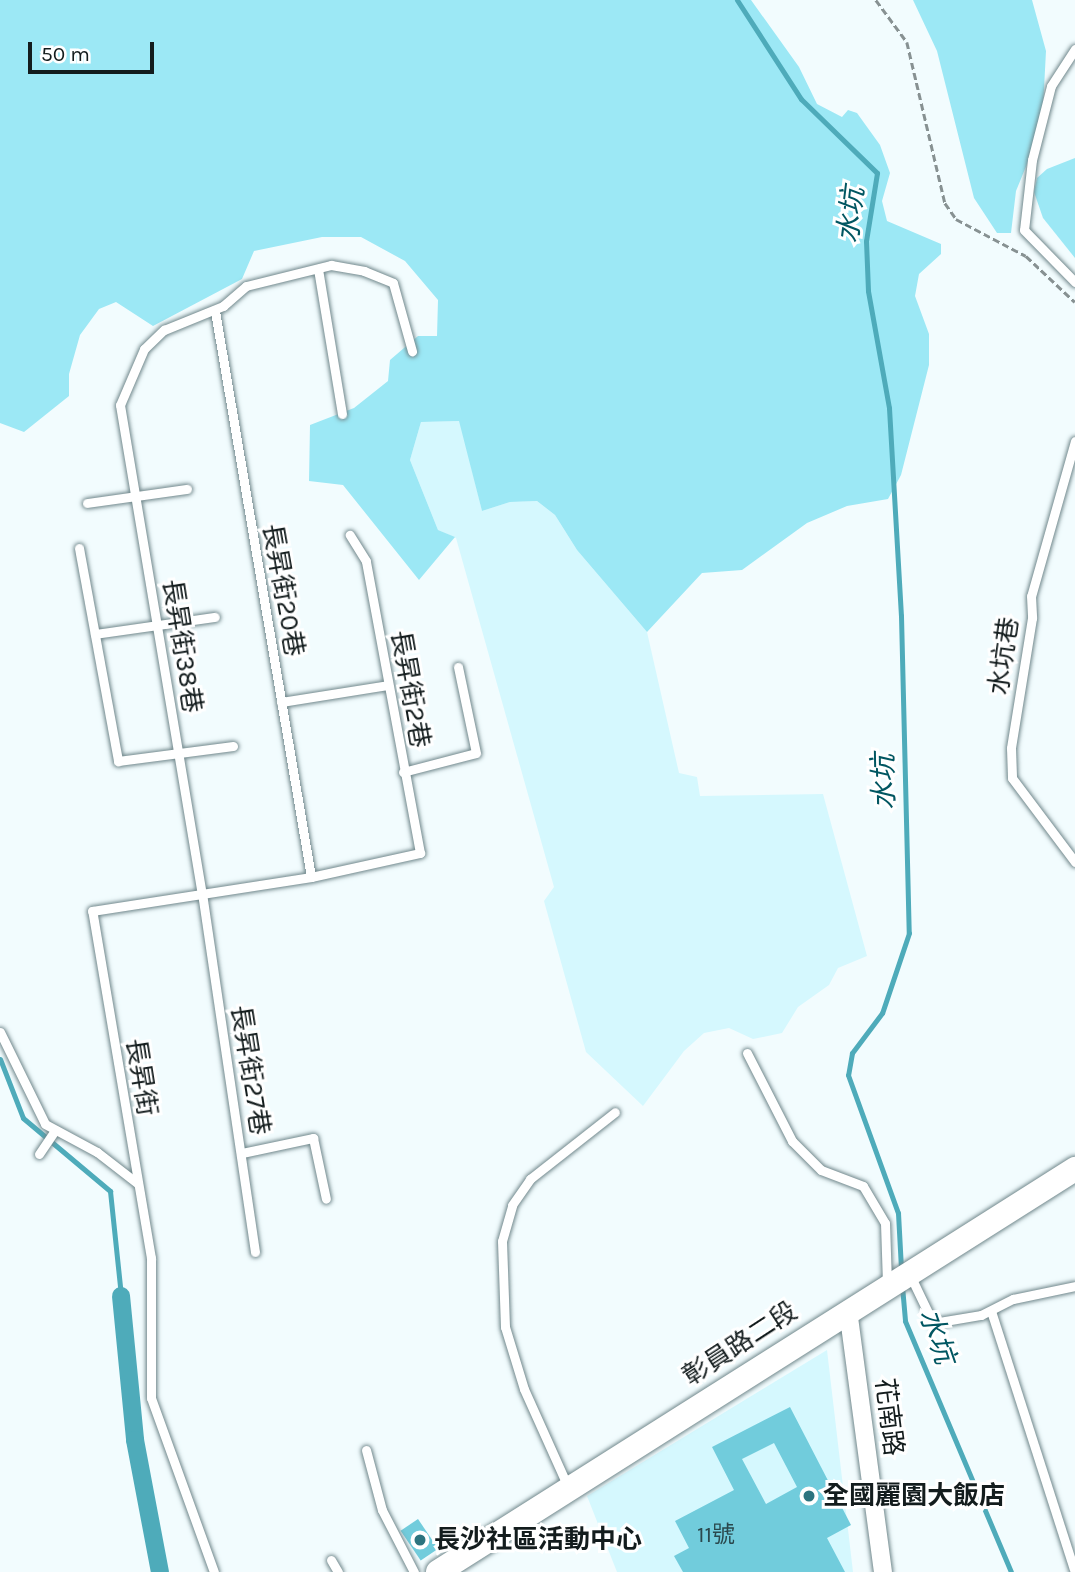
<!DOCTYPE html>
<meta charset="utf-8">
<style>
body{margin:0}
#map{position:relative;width:1075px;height:1572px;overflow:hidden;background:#f2fcfe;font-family:Karla,"Noto Sans TC",sans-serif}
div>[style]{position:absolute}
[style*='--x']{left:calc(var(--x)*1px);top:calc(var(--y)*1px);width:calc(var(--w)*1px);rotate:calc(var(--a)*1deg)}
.built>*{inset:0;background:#d5f8fe}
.green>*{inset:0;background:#9ce8f5}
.stream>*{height:5px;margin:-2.5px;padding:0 2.5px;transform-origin:2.5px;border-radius:2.5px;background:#4eabba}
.canal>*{height:18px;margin:-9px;padding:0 9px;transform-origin:9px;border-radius:9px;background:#4eabba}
.building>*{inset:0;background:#71ccdc;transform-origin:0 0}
.path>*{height:2.5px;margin-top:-1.25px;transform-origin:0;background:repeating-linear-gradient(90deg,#879192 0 7px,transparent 0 10.5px)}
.roads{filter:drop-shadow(0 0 2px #71888c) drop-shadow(0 0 2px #71888c)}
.service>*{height:9px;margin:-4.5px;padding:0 4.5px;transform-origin:4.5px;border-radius:4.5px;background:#fff}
.minor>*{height:18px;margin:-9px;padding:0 9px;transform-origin:9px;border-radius:9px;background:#fff}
.secondary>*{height:24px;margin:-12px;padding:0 12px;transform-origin:12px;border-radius:12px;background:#fff}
.dots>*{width:19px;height:19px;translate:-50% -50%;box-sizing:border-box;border:4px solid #fff;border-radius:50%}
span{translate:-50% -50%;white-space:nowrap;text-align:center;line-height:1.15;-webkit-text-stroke:6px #fff;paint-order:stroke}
.number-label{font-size:23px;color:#2a484d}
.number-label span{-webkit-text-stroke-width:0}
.street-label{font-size:26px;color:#131c1d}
.poi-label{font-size:26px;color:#131c1d;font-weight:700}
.left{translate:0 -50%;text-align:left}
.water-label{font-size:28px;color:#005661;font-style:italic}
.scale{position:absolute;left:28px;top:42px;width:126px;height:32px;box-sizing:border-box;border:4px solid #131c1d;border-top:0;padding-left:9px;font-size:21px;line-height:24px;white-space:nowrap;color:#131c1d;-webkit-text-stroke:5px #fff;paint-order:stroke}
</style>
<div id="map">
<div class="built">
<div style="clip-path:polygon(460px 421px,482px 511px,510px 502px,537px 501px,555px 515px,577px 550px,647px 632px,679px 773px,697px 777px,700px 796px,823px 794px,867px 956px,838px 968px,829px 985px,798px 1007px,782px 1033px,753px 1039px,729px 1028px,704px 1033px,684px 1051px,643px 1106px,586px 1052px,544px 901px,554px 887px,456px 538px,438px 530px,410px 460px,421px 422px)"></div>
<div style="clip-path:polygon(827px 1350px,853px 1572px,617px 1572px,587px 1496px)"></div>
</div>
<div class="green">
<div style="clip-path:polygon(0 0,751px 0,799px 67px,817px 104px,842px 117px,848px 110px,857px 113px,880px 145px,890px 173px,882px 201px,887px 221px,941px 244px,941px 254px,919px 274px,915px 296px,929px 334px,929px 365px,901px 475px,888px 499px,847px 506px,807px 523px,742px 570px,702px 573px,647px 632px,577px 550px,555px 515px,537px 501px,510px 502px,482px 511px,459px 421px,421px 422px,410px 460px,438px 530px,455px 537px,419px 580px,343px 485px,309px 481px,310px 425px,354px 408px,388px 381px,390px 360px,418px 336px,437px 336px,438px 300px,405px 261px,361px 237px,322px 237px,254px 251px,242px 279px,153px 326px,116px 302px,99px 309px,80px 335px,69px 374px,69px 396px,24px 432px,0 423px)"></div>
<div style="clip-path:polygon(913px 0,1032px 0,1046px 51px,1043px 108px,1038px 137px,1016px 191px,1011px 233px,997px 233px,974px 198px,937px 51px)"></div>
<div style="clip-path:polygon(1075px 158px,1075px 258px,1043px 218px,1034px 192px,1037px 178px,1047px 169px)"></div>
</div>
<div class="stream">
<div style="--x:737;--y:0;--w:118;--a:57.1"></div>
<div style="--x:801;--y:99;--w:106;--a:44.2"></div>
<div style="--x:877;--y:173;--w:69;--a:99.2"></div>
<div style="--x:866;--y:241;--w:50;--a:87.7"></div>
<div style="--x:868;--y:291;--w:119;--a:79.8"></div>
<div style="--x:889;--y:408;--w:208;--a:86.7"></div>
<div style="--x:901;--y:616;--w:317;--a:88.6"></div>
<div style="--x:909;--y:933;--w:84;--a:108.6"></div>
<div style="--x:882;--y:1013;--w:50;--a:126.9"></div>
<div style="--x:852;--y:1053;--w:22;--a:100"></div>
<div style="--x:848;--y:1075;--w:147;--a:70.1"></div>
<div style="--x:898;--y:1213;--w:56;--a:86.9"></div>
<div style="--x:0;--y:1059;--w:63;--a:68.7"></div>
<div style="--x:23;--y:1118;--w:114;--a:40"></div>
<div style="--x:110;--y:1191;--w:106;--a:84"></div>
<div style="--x:902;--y:1286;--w:35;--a:85"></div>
<div style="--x:905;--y:1321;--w:272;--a:67.1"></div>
</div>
<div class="canal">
<div style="--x:121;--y:1296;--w:145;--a:84.4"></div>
<div style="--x:135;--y:1440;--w:134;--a:79.3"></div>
</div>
<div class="building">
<div style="clip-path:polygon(evenodd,790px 1407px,851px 1525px,827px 1538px,845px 1572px,683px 1572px,674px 1556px,689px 1548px,675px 1521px,734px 1490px,712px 1447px,790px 1407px,774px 1443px,797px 1487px,766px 1504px,742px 1459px,774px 1443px)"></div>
<div style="left:418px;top:1519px;width:36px;height:21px;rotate:56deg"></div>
</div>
<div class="path">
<div style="--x:876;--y:0;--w:52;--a:53.6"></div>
<div style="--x:907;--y:42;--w:165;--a:76.7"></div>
<div style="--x:945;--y:203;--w:19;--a:55"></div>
<div style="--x:956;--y:219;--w:79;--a:27.9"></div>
<div style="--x:1026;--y:256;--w:67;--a:43.2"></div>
</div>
<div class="roads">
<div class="service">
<div style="--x:1075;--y:49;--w:44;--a:123"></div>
<div style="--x:1051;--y:86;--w:76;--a:104.4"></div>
<div style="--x:1032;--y:160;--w:70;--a:96.5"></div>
<div style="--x:1024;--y:230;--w:73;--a:45.6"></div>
<div style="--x:318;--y:269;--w:147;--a:80.6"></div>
<div style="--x:215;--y:311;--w:574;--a:80.37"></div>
<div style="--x:1075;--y:441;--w:161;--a:105.8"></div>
<div style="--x:1031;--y:596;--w:22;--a:87"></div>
<div style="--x:1032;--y:618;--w:132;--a:99.2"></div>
<div style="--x:1011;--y:748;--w:30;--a:88"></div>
<div style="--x:1012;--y:778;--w:105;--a:53.1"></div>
<div style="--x:87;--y:503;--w:101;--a:-8"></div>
<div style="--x:79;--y:548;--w:217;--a:79.6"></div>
<div style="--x:118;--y:761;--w:116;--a:-7.4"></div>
<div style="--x:95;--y:634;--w:121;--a:-8.1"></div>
<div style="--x:281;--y:702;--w:108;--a:-9"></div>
<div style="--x:403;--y:772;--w:75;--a:-14.6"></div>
<div style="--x:476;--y:753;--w:88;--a:-101.8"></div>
<div style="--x:0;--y:1032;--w:102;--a:63.9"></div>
<div style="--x:45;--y:1124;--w:59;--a:28.3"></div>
<div style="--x:97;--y:1152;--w:51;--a:37.8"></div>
<div style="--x:747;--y:1053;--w:99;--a:62.9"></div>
<div style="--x:792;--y:1141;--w:41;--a:45"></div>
<div style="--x:821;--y:1170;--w:45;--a:20.9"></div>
<div style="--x:863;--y:1186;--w:43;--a:59.3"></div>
<div style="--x:885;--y:1223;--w:61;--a:88.1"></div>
<div style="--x:242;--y:1153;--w:73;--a:-11.9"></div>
<div style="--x:313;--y:1138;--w:62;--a:78"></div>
<div style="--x:39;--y:1154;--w:29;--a:-56"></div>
<div style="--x:255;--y:1252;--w:361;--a:-98.4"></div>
<div style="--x:202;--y:895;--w:497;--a:-99.5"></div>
<div style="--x:120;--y:405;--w:61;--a:-66.8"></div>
<div style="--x:144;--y:349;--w:28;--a:-44"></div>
<div style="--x:164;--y:330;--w:64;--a:-22.1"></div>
<div style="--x:223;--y:306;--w:30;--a:-41"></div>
<div style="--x:246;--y:286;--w:88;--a:-13.9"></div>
<div style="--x:331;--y:265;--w:34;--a:10"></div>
<div style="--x:364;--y:271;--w:31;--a:22"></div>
<div style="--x:393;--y:283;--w:71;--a:74.4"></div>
<div style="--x:910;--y:1275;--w:53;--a:64.4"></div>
<div style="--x:933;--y:1323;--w:49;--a:-9.5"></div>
<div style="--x:981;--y:1315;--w:36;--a:-27"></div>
<div style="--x:1013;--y:1299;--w:63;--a:-11.8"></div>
<div style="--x:991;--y:1311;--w:274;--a:72.2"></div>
<div style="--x:366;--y:1450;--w:62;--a:75.1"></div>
<div style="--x:382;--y:1510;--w:70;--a:62.7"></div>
<div style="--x:568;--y:1487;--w:107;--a:-114.2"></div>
<div style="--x:524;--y:1389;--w:65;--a:-107"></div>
<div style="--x:505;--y:1327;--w:86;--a:-92"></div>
<div style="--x:502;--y:1241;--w:37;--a:-74"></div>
<div style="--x:512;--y:1205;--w:32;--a:-55"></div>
<div style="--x:530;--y:1179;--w:108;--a:-38.2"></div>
<div style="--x:331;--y:1560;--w:14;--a:60"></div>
<div style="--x:214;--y:1572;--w:185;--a:-109.9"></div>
<div style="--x:151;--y:1398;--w:140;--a:-90"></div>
<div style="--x:151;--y:1258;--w:352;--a:-99.6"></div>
<div style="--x:92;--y:911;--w:222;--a:-8.8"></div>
<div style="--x:311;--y:877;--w:112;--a:-12.4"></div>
<div style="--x:420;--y:853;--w:297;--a:-100.5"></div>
<div style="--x:366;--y:561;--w:31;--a:-122"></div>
</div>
<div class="minor">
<div style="--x:848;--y:1310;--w:264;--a:82.4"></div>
</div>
<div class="secondary">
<div style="--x:438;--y:1572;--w:754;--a:-32.32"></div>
</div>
</div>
<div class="dots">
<div style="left:809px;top:1496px;background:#2c747f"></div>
<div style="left:420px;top:1540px;background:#2c747f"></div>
</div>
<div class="number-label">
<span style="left:716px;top:1535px">11號</span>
</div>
<div class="street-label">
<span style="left:283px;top:590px;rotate:80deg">長昇街20巷</span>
<span style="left:182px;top:646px;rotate:81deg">長昇街38巷</span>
<span style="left:1004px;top:656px;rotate:-82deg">水坑巷</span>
<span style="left:410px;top:689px;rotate:80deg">長昇街2巷</span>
<span style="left:250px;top:1070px;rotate:81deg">長昇街27巷</span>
<span style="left:141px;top:1077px;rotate:81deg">長昇街</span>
<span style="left:740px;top:1344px;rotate:-33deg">彰員路二段</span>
<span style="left:889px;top:1417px;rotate:83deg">花南路</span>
</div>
<div class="poi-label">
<span class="left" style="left:823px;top:1496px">全國麗園大飯店</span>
<span class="left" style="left:434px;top:1540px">長沙社區活動中心</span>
</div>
<div class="water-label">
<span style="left:851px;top:215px;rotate:-83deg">水坑</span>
<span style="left:884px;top:782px;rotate:-91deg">水坑</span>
<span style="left:937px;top:1336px;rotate:71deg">水坑</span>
</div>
<div class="scale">50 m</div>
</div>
